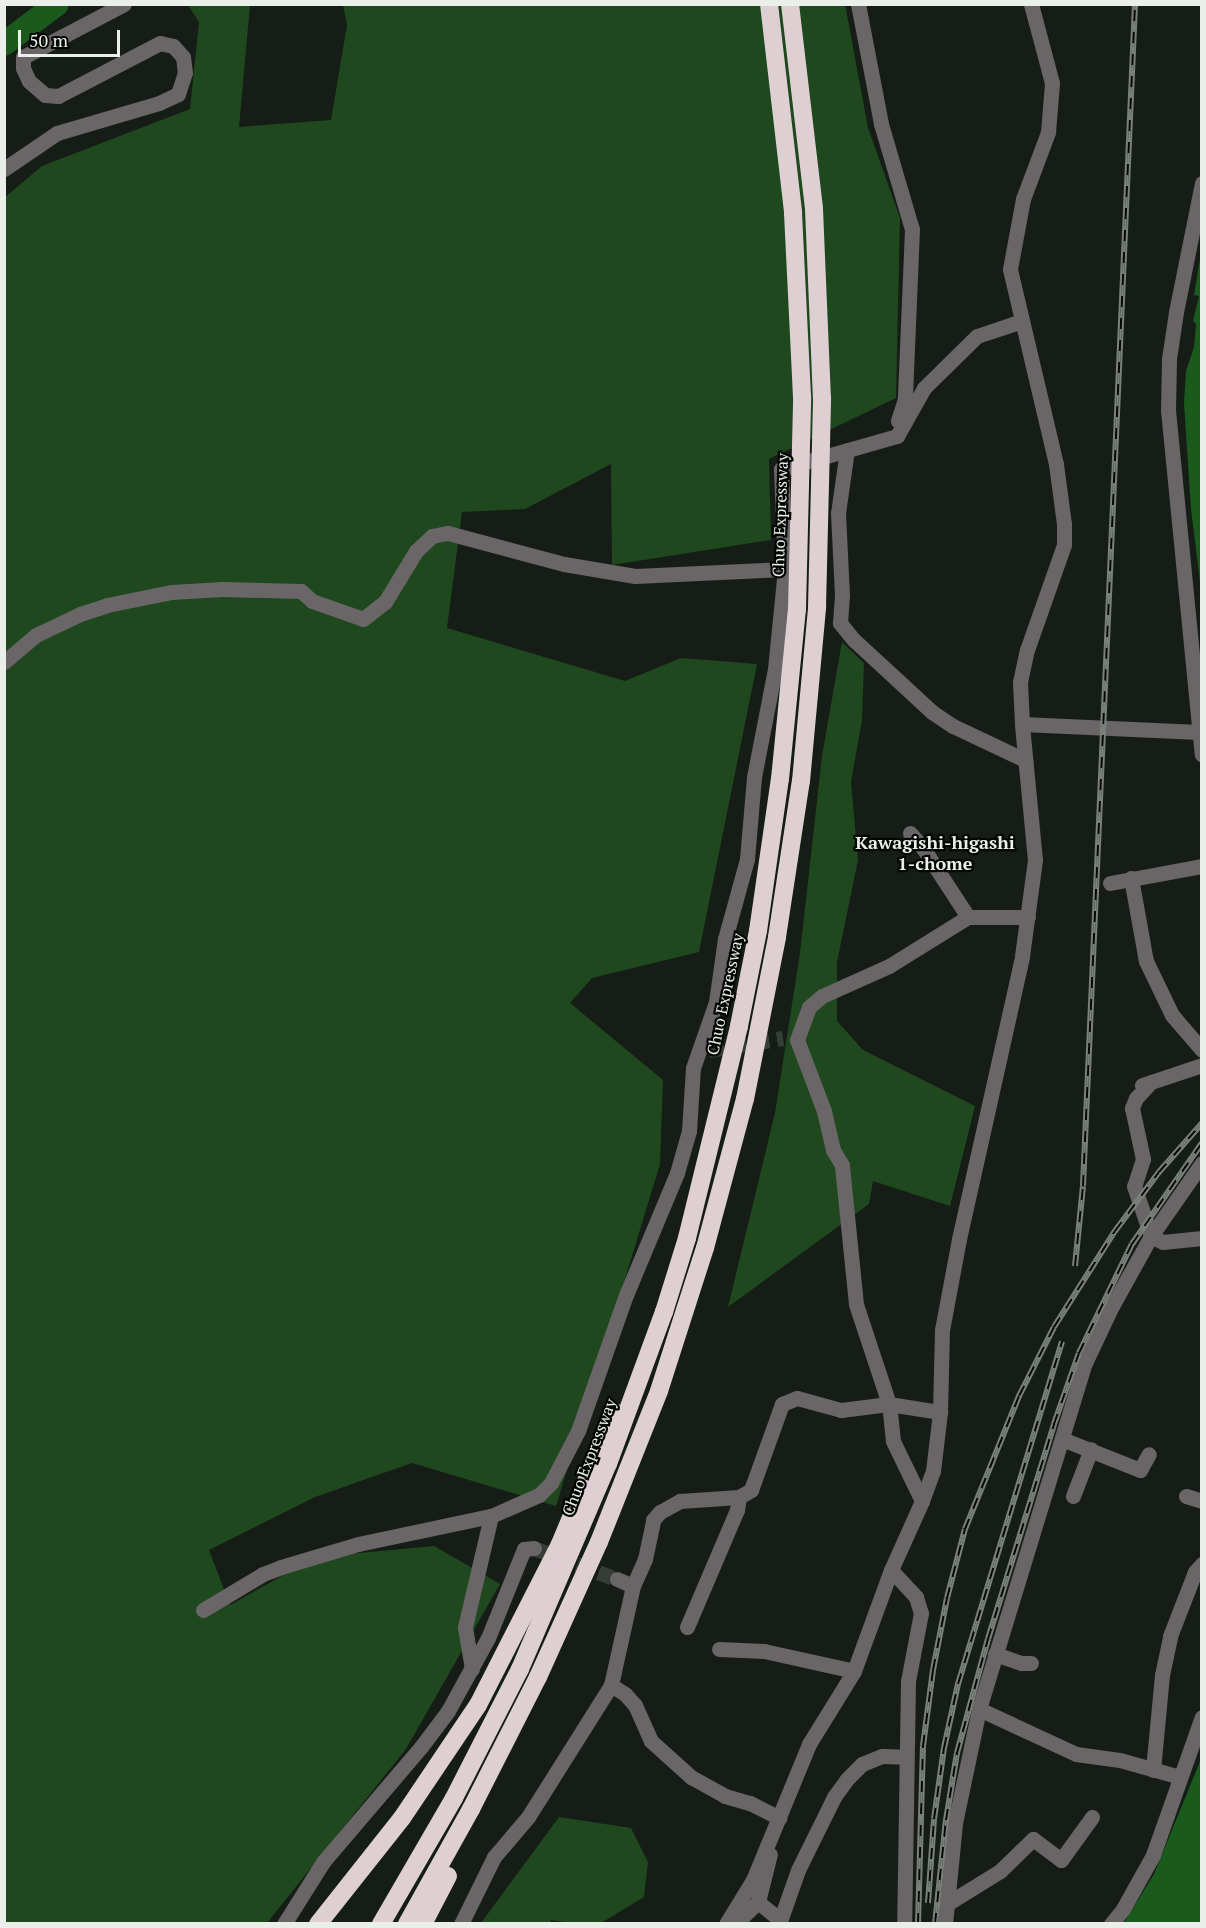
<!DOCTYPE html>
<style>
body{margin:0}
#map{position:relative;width:1206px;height:1928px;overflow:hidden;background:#161d16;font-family:"PT Serif",serif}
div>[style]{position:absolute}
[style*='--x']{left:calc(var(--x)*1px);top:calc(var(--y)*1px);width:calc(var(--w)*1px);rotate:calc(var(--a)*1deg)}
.green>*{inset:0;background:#1f481f}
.water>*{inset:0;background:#1a5b1d}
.river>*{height:24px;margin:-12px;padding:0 12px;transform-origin:12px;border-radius:12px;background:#1a5b1d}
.minor-tunnel>*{height:15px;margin-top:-7.5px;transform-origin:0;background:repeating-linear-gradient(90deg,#363c36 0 15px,transparent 0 23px)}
.minor>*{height:15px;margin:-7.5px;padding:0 7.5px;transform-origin:7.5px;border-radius:7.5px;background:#6a6566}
.motorway>*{height:18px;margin:-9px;padding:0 9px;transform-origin:9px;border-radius:9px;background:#ddcfd2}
.rail>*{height:6px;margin-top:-3px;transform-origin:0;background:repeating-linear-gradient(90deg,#040604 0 11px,#7a807a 0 22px);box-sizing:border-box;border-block:2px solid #7a807a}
.motorway-bridge>*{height:18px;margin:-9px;padding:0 9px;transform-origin:9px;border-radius:9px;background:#ddcfd2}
span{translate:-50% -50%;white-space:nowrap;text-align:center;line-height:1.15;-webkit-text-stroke:4.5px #040604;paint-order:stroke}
.street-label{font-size:16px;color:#eaefea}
.neighbourhood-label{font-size:18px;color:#eaefea;font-weight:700}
.frame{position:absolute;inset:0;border:6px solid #eaefea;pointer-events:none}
.scale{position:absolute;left:18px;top:30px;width:102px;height:27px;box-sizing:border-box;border:3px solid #eaefea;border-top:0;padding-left:8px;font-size:18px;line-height:21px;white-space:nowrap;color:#eaefea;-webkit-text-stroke:4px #040604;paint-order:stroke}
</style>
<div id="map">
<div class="green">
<div style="clip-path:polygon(845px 4px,868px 128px,900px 218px,896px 398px,769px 459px,771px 540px,612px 565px,611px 464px,525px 509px,462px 512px,447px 628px,625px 681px,681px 658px,757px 664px,699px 952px,592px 978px,570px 1003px,663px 1080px,660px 1164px,556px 1506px,412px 1463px,315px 1497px,209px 1550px,230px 1605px,316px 1557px,434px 1546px,500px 1584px,406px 1749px,267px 1923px,5px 1923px,4px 198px,42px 166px,190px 109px,199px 22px,188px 5px,250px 5px,239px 127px,331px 120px,347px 25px,343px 5px)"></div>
<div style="clip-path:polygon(842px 642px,864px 663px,862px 720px,851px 782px,858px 860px,837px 962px,837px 1021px,863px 1050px,975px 1106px,950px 1206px,873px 1181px,869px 1204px,728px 1307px,775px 1113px,800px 953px,822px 756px)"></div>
<div style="clip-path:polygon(559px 1817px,631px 1828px,648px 1862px,644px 1897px,601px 1923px,571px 1923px,551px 1920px,550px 1923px,481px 1923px)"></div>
</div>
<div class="water">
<div style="clip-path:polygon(1201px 253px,1202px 253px,1201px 590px,1191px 509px,1184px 403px,1186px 371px,1194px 347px,1196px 324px,1193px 321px,1199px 296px,1194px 295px)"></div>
<div style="clip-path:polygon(1201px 1759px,1201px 1923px,1124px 1923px,1154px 1874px)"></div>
</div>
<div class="river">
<div style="--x:4;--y:44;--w:66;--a:-37"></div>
</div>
<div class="minor-tunnel">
<div style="--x:709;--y:1050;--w:75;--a:-9.2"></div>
<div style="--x:534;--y:1548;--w:89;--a:20.5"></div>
</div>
<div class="minor">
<div style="--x:858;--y:4;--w:122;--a:79.1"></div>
<div style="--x:881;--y:124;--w:109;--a:73.6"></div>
<div style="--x:912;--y:229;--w:170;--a:92.4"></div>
<div style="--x:905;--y:399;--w:23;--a:108"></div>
<div style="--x:4;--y:169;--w:64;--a:-34.2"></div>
<div style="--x:57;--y:133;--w:106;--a:-16.4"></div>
<div style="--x:159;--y:103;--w:21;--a:-25"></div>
<div style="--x:178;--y:94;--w:22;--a:-72"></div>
<div style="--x:185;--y:73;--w:16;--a:-97"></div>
<div style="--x:183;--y:57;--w:15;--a:-132"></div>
<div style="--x:173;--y:46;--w:13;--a:-167"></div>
<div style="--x:160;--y:43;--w:115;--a:152.5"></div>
<div style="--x:58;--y:96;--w:13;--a:-176"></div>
<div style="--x:45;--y:95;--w:21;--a:-139"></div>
<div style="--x:29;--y:81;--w:14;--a:-115"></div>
<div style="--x:23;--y:68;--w:11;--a:-90"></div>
<div style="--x:23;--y:57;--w:114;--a:-27.7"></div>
<div style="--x:1202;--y:183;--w:132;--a:101.4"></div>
<div style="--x:1176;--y:312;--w:48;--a:98.5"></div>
<div style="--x:1169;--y:359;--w:51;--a:91.1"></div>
<div style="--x:1168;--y:410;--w:346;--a:84.4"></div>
<div style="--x:847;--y:450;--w:64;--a:98.1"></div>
<div style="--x:838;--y:513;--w:82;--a:87.2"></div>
<div style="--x:842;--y:595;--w:28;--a:94"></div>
<div style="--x:840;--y:623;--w:22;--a:51"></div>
<div style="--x:854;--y:640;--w:106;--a:42.7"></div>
<div style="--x:932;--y:712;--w:25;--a:34"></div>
<div style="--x:953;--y:726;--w:80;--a:25.3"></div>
<div style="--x:4;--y:662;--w:42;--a:-40.2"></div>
<div style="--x:36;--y:635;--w:49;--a:-25.5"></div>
<div style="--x:80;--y:614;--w:28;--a:-18"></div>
<div style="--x:107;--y:605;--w:65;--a:-11.5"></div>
<div style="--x:171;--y:592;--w:51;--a:-3.4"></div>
<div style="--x:222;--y:589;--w:79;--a:1.5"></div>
<div style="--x:301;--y:591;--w:15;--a:42"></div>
<div style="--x:312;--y:601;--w:54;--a:19.4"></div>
<div style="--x:363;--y:619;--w:28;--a:-38"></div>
<div style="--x:385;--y:602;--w:60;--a:-58.7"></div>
<div style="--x:416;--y:551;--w:22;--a:-43"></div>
<div style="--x:432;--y:536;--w:16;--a:-11"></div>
<div style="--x:448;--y:533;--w:120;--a:15"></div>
<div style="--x:564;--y:564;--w:72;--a:9.6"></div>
<div style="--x:635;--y:576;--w:150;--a:-2.7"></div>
<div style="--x:1022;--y:724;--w:177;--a:2.6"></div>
<div style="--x:910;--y:833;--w:20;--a:49"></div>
<div style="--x:923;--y:848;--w:82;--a:56.9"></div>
<div style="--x:1131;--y:878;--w:84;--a:79.8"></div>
<div style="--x:1146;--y:961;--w:60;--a:64.3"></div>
<div style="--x:1172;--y:1015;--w:46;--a:49.4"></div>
<div style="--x:1110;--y:883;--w:94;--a:-10.5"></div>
<div style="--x:1151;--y:1082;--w:22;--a:133"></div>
<div style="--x:1136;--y:1098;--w:11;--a:112"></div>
<div style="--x:1132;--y:1108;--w:52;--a:77.8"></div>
<div style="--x:1143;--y:1159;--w:28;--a:108"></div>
<div style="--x:1134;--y:1186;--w:53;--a:71.2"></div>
<div style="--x:1151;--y:1236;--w:13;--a:27"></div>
<div style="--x:1163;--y:1242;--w:39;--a:-6"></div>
<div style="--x:1142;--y:1085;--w:63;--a:-18.4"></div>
<div style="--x:1062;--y:1439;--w:84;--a:21.7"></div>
<div style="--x:1140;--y:1470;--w:18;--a:-61"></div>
<div style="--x:1073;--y:1496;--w:50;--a:-69"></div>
<div style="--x:1186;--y:1496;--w:17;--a:17"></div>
<div style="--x:922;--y:1501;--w:67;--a:-115.8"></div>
<div style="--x:893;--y:1441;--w:37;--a:-96"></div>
<div style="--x:889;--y:1404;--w:105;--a:-108.3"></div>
<div style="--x:856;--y:1304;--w:140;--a:-95.8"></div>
<div style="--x:842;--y:1165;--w:17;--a:-121"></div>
<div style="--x:833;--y:1150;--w:40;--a:-103"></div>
<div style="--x:824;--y:1111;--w:76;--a:-110.8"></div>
<div style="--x:797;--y:1040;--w:35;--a:-70"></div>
<div style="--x:809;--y:1007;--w:17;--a:-40"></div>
<div style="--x:822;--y:996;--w:73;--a:-24.1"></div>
<div style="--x:889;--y:966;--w:93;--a:-31.8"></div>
<div style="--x:968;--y:917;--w:60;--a:0"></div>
<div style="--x:891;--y:1570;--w:37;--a:47"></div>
<div style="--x:916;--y:1597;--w:17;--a:73"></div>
<div style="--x:921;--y:1613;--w:69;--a:100.8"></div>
<div style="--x:908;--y:1681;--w:243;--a:90.9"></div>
<div style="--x:617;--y:1579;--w:17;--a:24"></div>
<div style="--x:203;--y:1610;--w:70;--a:-31"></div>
<div style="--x:263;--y:1574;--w:19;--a:-21"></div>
<div style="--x:281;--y:1567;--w:80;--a:-16.6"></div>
<div style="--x:358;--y:1544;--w:136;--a:-11.9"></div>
<div style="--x:491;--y:1516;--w:52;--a:-23.6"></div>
<div style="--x:539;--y:1495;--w:17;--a:-45"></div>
<div style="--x:551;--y:1483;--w:59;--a:-62.6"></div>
<div style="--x:578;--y:1431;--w:144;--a:-70.6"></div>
<div style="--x:626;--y:1295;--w:132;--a:-67.3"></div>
<div style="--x:677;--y:1173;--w:44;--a:-74.1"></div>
<div style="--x:689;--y:1131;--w:63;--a:-86.4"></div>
<div style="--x:693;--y:1068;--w:70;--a:-70.8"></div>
<div style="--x:716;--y:1002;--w:64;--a:-81.9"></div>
<div style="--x:725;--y:939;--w:83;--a:-74.6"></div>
<div style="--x:747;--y:859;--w:82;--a:-85.1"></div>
<div style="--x:754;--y:777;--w:110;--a:-79"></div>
<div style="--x:775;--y:669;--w:100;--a:-84.3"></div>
<div style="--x:785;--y:569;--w:100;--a:-92.3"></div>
<div style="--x:781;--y:469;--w:121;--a:-15.9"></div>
<div style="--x:897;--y:436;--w:55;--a:-60.6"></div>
<div style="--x:924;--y:388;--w:74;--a:-44.5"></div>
<div style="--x:977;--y:336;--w:47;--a:-18.4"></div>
<div style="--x:687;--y:1627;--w:127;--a:-66.9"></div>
<div style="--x:737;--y:1510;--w:13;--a:-81"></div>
<div style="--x:739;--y:1497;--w:14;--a:-30"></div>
<div style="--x:751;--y:1490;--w:91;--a:-70.2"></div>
<div style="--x:782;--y:1404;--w:16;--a:-22"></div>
<div style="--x:797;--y:1398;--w:46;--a:15.3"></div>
<div style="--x:841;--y:1410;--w:48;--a:-7.1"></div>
<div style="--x:889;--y:1404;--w:52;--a:8.9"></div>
<div style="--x:719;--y:1649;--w:45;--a:2.5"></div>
<div style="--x:764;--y:1651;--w:92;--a:12.5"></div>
<div style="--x:995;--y:1654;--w:28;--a:19"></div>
<div style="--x:1021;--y:1663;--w:10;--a:0"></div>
<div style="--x:472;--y:1669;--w:43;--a:-99.5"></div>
<div style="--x:465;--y:1627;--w:114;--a:-76.8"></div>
<div style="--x:611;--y:1685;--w:17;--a:33"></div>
<div style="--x:625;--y:1694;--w:15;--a:48"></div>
<div style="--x:635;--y:1705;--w:39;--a:66"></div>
<div style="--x:651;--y:1741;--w:54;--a:42"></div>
<div style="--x:691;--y:1777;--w:39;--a:29"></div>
<div style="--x:725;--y:1796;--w:26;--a:16"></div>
<div style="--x:750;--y:1803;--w:33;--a:27"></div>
<div style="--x:979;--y:1709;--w:107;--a:24.9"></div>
<div style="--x:1076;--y:1754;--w:44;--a:7.8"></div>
<div style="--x:1120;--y:1760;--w:62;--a:15.8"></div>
<div style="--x:1153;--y:1770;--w:95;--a:-84.6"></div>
<div style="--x:1162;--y:1675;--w:40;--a:-78"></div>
<div style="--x:1170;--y:1636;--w:69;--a:-68.7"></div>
<div style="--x:1195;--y:1572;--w:11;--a:-49"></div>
<div style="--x:758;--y:1902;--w:49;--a:-76"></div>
<div style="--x:945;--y:1905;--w:65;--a:-31.7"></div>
<div style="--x:1000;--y:1871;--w:46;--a:-44.1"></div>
<div style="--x:1033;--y:1839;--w:35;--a:37"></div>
<div style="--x:1061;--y:1860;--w:53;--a:-54.2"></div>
<div style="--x:284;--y:1924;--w:73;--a:-57.8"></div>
<div style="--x:323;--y:1862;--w:151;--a:-49.6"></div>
<div style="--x:421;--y:1747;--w:45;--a:-53.1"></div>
<div style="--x:448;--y:1711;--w:83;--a:-61.3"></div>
<div style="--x:488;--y:1638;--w:96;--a:-68"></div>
<div style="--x:524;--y:1549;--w:10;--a:-6"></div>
<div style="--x:461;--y:1924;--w:75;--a:-63.8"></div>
<div style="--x:494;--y:1857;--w:52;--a:-49.6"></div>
<div style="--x:528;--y:1817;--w:156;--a:-57.8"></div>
<div style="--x:611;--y:1685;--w:101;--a:-77.5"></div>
<div style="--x:633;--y:1586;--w:30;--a:-66"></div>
<div style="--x:645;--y:1559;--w:40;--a:-78"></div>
<div style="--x:653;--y:1520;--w:11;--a:-49"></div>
<div style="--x:660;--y:1512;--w:23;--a:-29"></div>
<div style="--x:680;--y:1501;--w:59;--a:-3.9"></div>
<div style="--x:726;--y:1924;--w:52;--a:-58.5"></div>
<div style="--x:753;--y:1880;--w:147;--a:-67.6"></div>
<div style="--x:809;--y:1744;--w:86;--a:-58.3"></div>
<div style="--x:854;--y:1671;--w:108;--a:-69.9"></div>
<div style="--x:891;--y:1570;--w:76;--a:-65.8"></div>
<div style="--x:922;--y:1501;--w:32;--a:-70"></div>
<div style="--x:933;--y:1471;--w:59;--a:-83.2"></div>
<div style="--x:940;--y:1412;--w:82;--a:-88.6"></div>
<div style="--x:942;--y:1330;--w:93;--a:-79.4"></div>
<div style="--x:959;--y:1239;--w:290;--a:-77.4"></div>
<div style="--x:1022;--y:956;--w:97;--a:-82.3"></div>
<div style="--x:1035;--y:860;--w:137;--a:-95.5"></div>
<div style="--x:1022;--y:724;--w:42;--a:-92.7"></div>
<div style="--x:1020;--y:682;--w:33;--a:-78"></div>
<div style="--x:1027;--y:650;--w:111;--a:-70.6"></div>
<div style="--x:1064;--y:545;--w:21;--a:-90"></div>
<div style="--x:1064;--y:524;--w:61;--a:-97.6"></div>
<div style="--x:1056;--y:464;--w:200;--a:-103.3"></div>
<div style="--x:1010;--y:269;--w:71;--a:-79.5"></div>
<div style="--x:1023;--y:199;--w:72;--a:-69.5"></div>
<div style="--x:1048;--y:132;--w:49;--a:-85.3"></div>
<div style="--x:1052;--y:83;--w:82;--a:-104.9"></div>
<div style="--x:735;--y:1924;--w:32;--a:-44"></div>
<div style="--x:758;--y:1902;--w:28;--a:39"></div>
<div style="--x:779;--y:1924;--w:57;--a:-70.6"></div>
<div style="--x:798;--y:1870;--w:81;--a:-63.7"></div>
<div style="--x:834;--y:1797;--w:22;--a:-54"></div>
<div style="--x:847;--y:1779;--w:21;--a:-45"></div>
<div style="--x:862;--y:1764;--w:22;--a:-22"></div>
<div style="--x:882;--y:1756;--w:24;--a:2"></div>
<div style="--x:945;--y:1924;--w:101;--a:-84.3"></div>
<div style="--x:955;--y:1823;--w:116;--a:-78.1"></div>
<div style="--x:979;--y:1709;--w:362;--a:-73"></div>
<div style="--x:1085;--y:1363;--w:63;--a:-64.7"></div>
<div style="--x:1112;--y:1306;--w:80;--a:-60.9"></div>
<div style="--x:1151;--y:1236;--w:89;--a:-55.1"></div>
<div style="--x:1111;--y:1924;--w:19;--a:-51"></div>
<div style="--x:1123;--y:1909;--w:62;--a:-60.9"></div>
<div style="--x:1153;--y:1855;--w:146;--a:-70.5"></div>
</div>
<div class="motorway">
<div style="--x:769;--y:4;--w:210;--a:83.4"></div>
<div style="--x:793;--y:213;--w:184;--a:87.2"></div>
<div style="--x:790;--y:4;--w:206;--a:83.3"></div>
<div style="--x:814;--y:209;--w:189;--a:87.6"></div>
<div style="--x:318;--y:1924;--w:135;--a:-51.6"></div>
<div style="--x:402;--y:1818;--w:136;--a:-56.1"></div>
<div style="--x:478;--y:1705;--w:181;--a:-63"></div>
<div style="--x:560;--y:1544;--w:143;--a:-67.4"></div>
<div style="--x:381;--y:1924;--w:146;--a:-59.9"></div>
<div style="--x:454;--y:1798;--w:145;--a:-62.9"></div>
<div style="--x:520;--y:1669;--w:223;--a:-66.8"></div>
<div style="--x:608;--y:1464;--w:162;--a:-69.8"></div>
<div style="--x:664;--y:1312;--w:77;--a:-72.7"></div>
<div style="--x:687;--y:1238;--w:218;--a:-76.2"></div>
<div style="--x:739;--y:1026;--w:97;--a:-78.7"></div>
<div style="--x:758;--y:931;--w:154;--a:-81.8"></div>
<div style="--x:407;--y:1924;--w:132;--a:-60.9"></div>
<div style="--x:471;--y:1809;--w:148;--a:-63.1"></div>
<div style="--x:538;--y:1677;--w:148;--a:-65.7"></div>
<div style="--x:599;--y:1542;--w:162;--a:-68.3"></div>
<div style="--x:659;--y:1391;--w:150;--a:-72.2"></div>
<div style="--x:705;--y:1248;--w:154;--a:-75"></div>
<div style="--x:745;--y:1099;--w:165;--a:-78.8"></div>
<div style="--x:777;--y:937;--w:158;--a:-81.3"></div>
<div style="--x:423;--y:1924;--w:54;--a:-62.5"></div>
</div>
<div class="rail">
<div style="--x:1075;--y:1266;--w:80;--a:-84.3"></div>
<div style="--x:1083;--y:1186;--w:1183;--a:-87.48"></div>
<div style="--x:928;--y:1903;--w:84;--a:-85.9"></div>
<div style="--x:934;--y:1819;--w:72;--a:-82"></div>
<div style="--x:944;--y:1748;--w:66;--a:-77.7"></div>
<div style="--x:958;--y:1684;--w:358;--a:-73.1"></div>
<div style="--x:918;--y:1924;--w:178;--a:-88.4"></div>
<div style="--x:923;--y:1746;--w:77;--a:-82.5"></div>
<div style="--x:933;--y:1670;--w:73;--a:-79"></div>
<div style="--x:947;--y:1598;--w:71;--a:-75.4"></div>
<div style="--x:965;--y:1529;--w:144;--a:-67.9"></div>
<div style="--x:1019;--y:1396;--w:77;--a:-63.1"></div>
<div style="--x:1054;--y:1327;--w:114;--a:-57.6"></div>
<div style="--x:1115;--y:1231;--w:74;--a:-53.3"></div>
<div style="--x:1159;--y:1172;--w:65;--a:-48.7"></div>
<div style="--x:935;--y:1924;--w:105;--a:-84"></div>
<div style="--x:946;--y:1820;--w:68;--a:-80.7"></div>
<div style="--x:957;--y:1753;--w:118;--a:-74.8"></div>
<div style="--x:988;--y:1639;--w:225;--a:-72.9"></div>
<div style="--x:1054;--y:1424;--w:75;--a:-70.6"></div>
<div style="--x:1079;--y:1353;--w:121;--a:-64.1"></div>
<div style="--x:1132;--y:1244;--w:123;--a:-55.3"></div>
</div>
<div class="motorway-bridge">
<div style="--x:780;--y:779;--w:171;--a:-84.3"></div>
<div style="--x:797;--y:609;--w:212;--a:-88.6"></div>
<div style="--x:801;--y:781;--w:175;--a:-84.7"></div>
<div style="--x:817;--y:607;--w:209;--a:-88.6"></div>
</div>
<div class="street-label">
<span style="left:780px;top:515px;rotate:-88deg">Chuo Expressway</span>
<span style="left:725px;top:994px;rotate:-78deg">Chuo Expressway</span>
<span style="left:589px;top:1457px;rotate:-69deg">Chuo Expressway</span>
</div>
<div class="neighbourhood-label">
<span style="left:935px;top:853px">Kawagishi-higashi<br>1-chome</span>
</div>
<div class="frame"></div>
<div class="scale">50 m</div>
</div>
